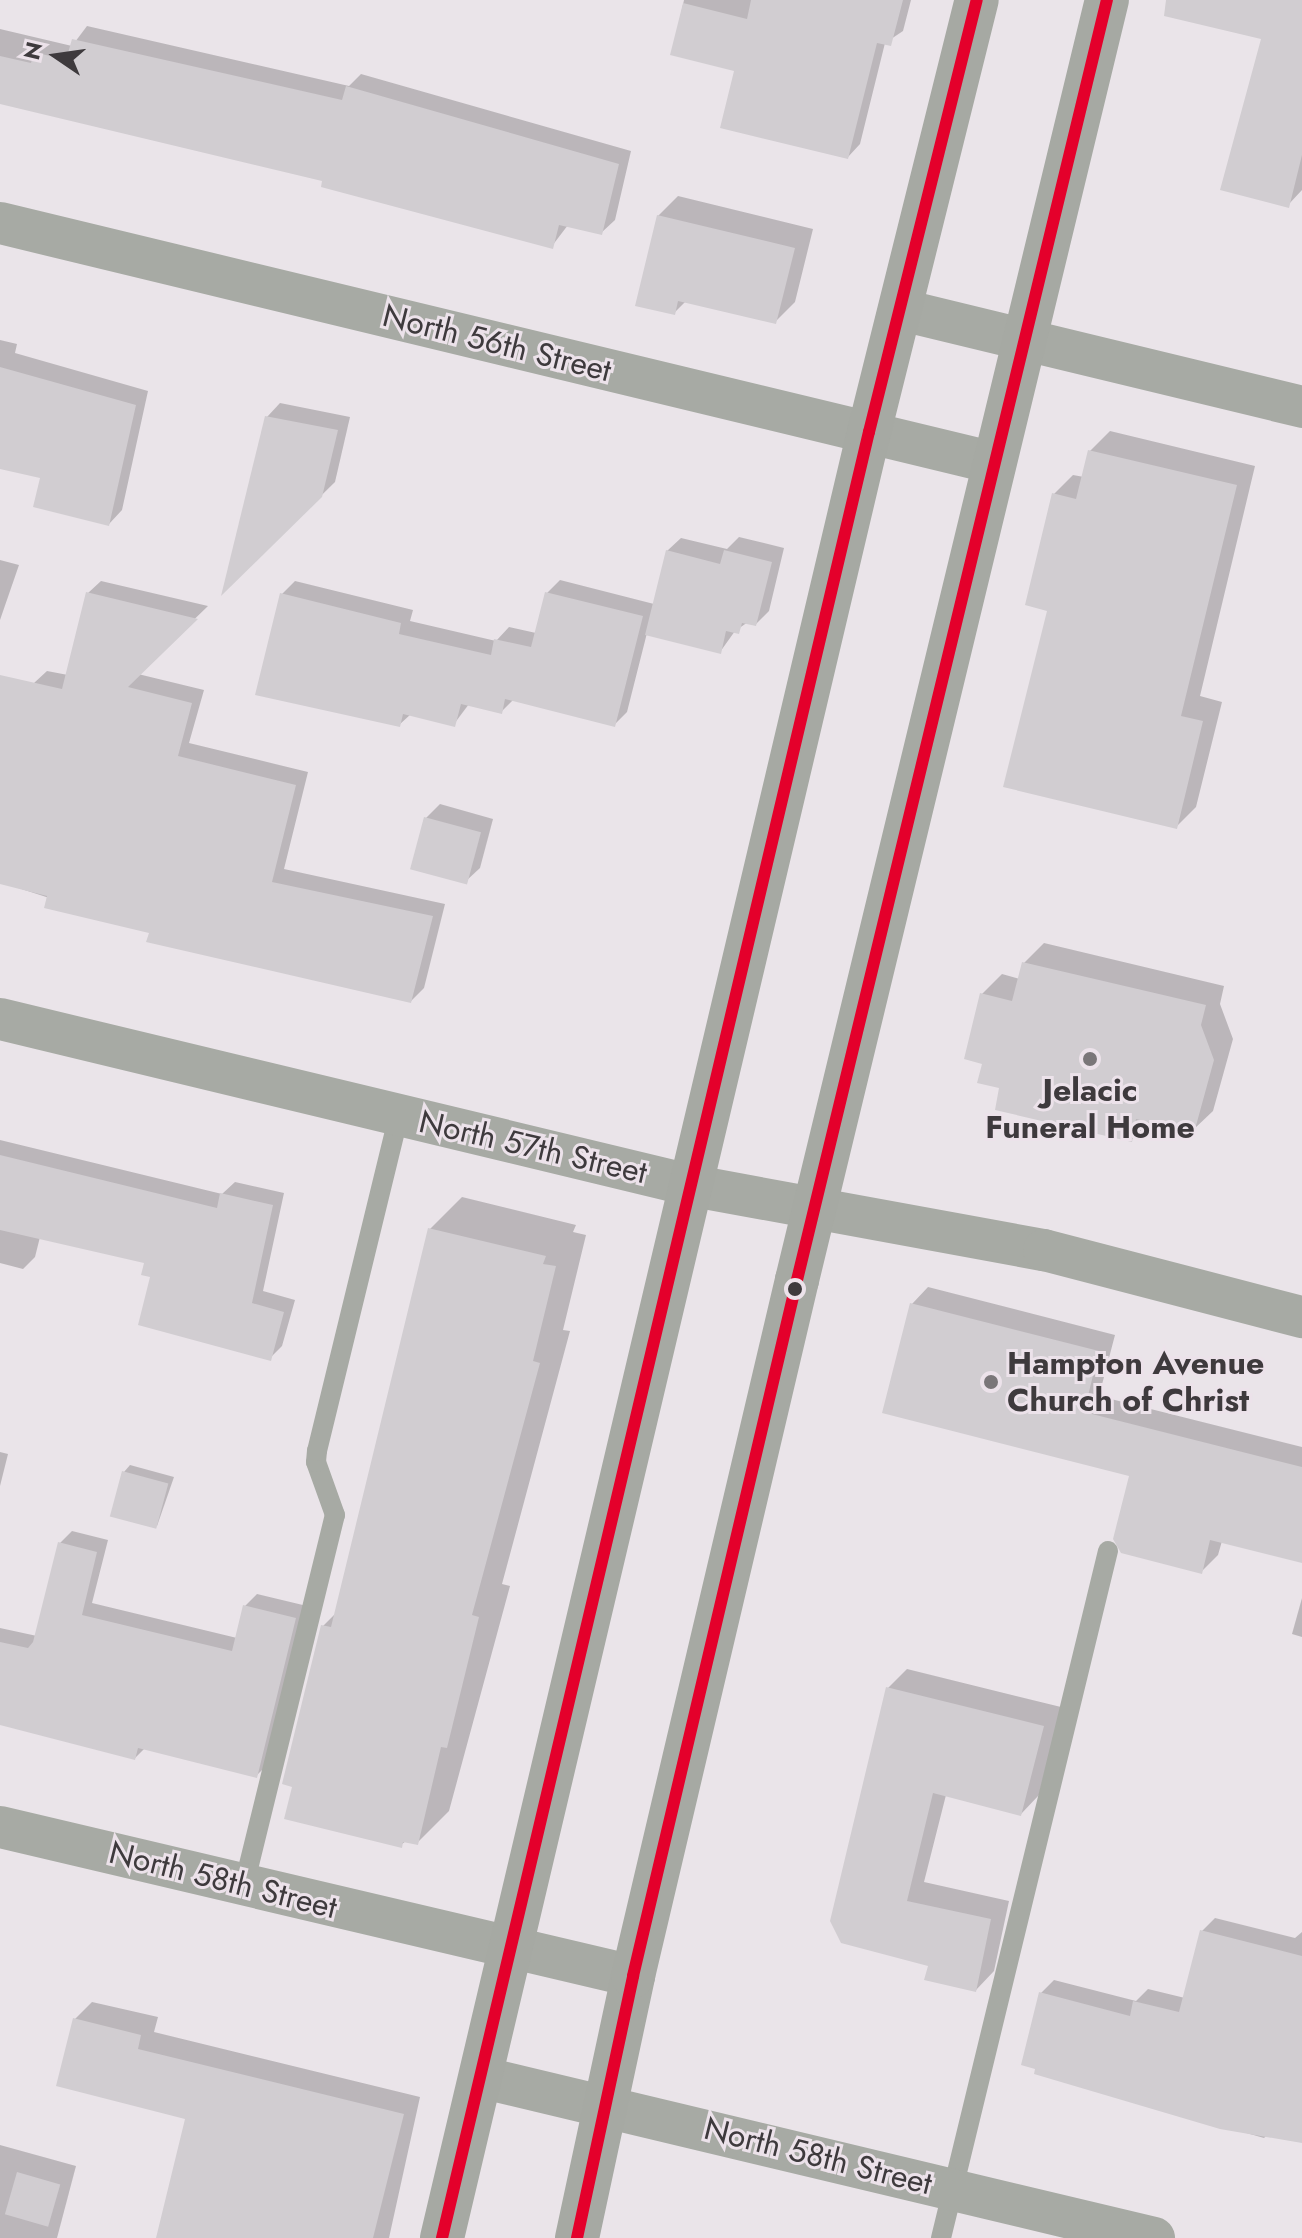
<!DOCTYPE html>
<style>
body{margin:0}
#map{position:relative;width:1302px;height:2238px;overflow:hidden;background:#eae4e9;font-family:Jost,sans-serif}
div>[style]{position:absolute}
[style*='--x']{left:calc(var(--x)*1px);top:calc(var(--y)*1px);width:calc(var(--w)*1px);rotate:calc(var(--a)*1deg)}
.shadow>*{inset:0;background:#0003}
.building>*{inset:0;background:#d1cdd1;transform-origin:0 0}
.service>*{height:20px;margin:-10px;padding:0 10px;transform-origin:10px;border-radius:10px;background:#a7aaa4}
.minor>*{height:42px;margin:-21px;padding:0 21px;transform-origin:21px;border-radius:21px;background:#a7aaa4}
.secondary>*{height:44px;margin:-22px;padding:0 22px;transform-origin:22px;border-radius:22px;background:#a6a9a3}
.bus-1>*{height:12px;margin:-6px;padding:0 6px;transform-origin:6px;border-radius:6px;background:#e4002b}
.dots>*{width:22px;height:22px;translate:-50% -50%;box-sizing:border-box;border:4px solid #ece2ea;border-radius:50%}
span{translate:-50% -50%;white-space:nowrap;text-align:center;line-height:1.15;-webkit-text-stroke:6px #ece2ea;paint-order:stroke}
.street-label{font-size:32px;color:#3e3a3d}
.poi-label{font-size:32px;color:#3e3a3d;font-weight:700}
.left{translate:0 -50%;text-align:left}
.north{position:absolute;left:16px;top:16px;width:80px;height:80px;-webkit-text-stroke:6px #ece2ea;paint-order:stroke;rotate:283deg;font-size:22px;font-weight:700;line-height:32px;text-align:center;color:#3e3a3d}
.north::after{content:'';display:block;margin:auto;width:28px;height:36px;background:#3e3a3d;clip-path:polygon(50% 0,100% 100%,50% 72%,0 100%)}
</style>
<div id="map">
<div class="shadow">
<div style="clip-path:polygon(684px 0,911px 0,903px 31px,885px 43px,860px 144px,848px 157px,736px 70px,672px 54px)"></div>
<div style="clip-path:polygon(1221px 0,1302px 0,1302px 190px,1288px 205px,1263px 38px)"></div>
<div style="clip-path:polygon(87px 26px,349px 86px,361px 74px,631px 151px,615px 220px,601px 233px,568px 225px,552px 246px,325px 179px,0 102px,0 29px,72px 46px)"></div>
<div style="clip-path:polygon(678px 196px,813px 229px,795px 302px,775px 322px,686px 301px,674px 313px,658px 216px)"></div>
<div style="clip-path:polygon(0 340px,17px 344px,15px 353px,148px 391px,122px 510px,109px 524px,42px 476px,0 467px)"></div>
<div style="clip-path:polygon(280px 403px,350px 417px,335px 482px,225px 590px,267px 417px)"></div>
<div style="clip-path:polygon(1110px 431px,1255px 466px,1200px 696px,1222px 702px,1196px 807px,1176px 827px,1049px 609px,1054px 494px,1073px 475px,1084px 477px,1090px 451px)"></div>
<div style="clip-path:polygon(739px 537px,784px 548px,769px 611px,756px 624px,748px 622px,735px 631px,720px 652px,647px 633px,627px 712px,614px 725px,514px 699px,501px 712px,469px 704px,454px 724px,411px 714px,399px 725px,282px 594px,295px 581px,413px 610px,410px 621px,496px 641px,509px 627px,536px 633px,547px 593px,560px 580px,654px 604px,667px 551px,681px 538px,727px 549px)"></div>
<div style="clip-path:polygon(0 560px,19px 565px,0 620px)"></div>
<div style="clip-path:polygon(101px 581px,208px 606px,138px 674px,204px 690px,189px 743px,308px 772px,284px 869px,445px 904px,424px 988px,411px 1001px,151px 931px,0 882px,0 761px,34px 683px,47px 671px,68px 675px,88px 593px)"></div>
<div style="clip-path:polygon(440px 804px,493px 819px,480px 868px,466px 881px,426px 818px)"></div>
<div style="clip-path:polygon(1044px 943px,1224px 986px,1220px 1004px,1233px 1039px,1213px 1111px,1193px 1130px,1151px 1121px,1131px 1140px,1001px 1087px,984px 1062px,982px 994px,1002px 974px,1020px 979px,1024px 963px)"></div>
<div style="clip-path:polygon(0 1140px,222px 1194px,235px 1182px,284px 1193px,263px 1291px,295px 1300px,282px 1346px,270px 1358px,152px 1275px,146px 1261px,40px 1237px,35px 1257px,23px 1269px,0 1263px)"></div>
<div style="clip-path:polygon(462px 1197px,576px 1225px,573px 1232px,586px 1235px,563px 1330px,570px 1331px,502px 1584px,510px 1586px,449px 1811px,417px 1843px,407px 1840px,401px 1845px,323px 1626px,337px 1612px,430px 1229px)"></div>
<div style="clip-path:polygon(928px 1287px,1115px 1335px,1099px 1396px,1302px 1447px,1302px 1561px,1222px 1541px,1218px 1555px,1201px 1572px,1132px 1474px,912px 1304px)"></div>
<div style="clip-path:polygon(0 1452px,8px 1454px,0 1486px)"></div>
<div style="clip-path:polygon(130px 1465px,174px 1477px,157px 1526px,124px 1472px)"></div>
<div style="clip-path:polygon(72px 1531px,108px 1540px,92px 1603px,237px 1638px,245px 1606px,257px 1594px,307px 1606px,268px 1764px,256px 1776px,145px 1748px,135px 1758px,0 1723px,0 1628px,37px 1636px,60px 1543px)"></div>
<div style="clip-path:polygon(1302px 1598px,1302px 1637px,1292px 1634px)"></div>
<div style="clip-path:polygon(907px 1669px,1061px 1707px,1039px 1795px,1021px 1814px,946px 1795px,924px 1882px,1009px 1901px,994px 1971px,976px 1990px,930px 1964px,843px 1941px,888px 1688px)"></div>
<div style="clip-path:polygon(1215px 1918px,1295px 1938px,1302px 1932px,1302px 2142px,1269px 2133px,1264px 2138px,1036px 2073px,1041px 1993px,1054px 1980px,1136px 2001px,1148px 1989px,1185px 1998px,1202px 1931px)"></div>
<div style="clip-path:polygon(92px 2002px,158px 2017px,154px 2032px,420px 2097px,389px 2238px,158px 2238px,187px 2117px,75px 2019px)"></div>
<div style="clip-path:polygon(0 2145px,76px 2166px,57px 2238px,0 2238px)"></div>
</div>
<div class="building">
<div style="clip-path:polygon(751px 0,903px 0,891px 46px,877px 43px,848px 159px,720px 128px,734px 71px,670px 55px,683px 3px,747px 19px)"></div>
<div style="clip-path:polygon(1166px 0,1302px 0,1302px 155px,1289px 208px,1220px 190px,1261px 39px,1164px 16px)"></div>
<div style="clip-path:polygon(72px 39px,342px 100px,346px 86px,619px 164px,602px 235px,559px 225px,553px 249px,321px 187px,322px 181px,0 104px,0 56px,31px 63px,34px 52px,66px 60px)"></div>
<div style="clip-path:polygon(657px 215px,795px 248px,776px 324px,678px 301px,675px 315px,635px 306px)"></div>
<div style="clip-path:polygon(0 367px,136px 405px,109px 526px,33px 507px,40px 478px,0 469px)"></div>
<div style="clip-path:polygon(265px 416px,338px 430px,322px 497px,221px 596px)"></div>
<div style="clip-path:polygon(1088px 450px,1237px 485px,1181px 716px,1203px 721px,1177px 829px,1003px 787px,1047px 611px,1025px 605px,1052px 493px,1076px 499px)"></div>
<div style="clip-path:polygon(666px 550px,720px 564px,724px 550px,772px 562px,756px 626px,742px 623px,739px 634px,726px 631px,721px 654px,645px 635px)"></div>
<div style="clip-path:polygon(86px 592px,198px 619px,128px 687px,192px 703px,178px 756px,296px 785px,272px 882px,433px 916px,411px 1003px,146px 942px,149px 933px,44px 908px,47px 896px,0 884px,0 675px,62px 689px)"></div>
<div style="clip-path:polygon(545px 592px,643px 616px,615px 727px,505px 699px,502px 714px,461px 704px,455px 727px,403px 714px,400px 727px,255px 695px,280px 593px,401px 623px,399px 634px,491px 655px,494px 639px,531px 647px)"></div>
<div style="left:424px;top:817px;width:59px;height:54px;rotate:15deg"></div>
<div style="clip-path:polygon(1022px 962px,1206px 1005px,1201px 1025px,1214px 1060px,1194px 1133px,1136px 1119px,1132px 1142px,995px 1110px,999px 1088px,977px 1083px,982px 1064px,964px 1059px,980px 993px,1012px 1001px)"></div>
<div style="clip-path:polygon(0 1155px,217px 1208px,220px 1193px,273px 1205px,252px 1303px,284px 1312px,271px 1361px,138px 1325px,150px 1277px,141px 1275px,144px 1263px,0 1230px)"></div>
<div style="clip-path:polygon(428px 1228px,546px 1256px,543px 1264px,556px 1266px,533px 1361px,540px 1363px,472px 1615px,479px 1617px,447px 1748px,441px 1747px,418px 1845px,403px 1842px,402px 1848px,284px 1819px,292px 1787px,282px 1784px,321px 1625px,331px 1627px)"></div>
<div style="clip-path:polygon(910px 1303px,1099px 1351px,1084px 1412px,1302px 1467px,1302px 1563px,1210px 1540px,1202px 1574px,1121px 1553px,1113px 1539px,1129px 1476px,882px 1413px)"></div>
<div style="left:122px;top:1471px;width:48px;height:47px;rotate:15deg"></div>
<div style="clip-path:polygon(58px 1542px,97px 1552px,82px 1615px,232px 1651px,243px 1605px,296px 1618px,257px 1778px,138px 1748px,135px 1760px,0 1725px,0 1642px,28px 1648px,33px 1642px)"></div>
<div style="clip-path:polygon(886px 1687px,1044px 1726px,1021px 1816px,933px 1793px,907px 1901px,991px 1919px,976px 1992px,924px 1980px,928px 1966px,841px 1943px,830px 1921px)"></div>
<div style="clip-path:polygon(1200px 1930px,1302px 1956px,1302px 2143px,1220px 2129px,1034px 2074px,1035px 2069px,1021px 2065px,1039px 1992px,1130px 2016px,1133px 2001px,1179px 2012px)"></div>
<div style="clip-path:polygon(73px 2018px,141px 2035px,138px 2049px,404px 2114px,373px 2238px,156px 2238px,185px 2119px,56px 2086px)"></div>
<div style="left:17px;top:2172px;width:45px;height:44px;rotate:16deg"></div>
</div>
<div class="service">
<div style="--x:244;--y:1885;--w:381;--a:-76.2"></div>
<div style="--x:335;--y:1515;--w:56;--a:-109.7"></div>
<div style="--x:316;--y:1462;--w:11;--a:-85"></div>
<div style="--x:317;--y:1451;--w:346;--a:-76.3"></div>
<div style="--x:941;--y:2238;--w:707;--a:-76.34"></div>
</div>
<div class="minor">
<div style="--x:0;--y:223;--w:1023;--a:13.57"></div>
<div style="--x:902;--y:310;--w:412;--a:13.6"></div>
<div style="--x:0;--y:1019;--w:714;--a:13.53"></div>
<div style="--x:694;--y:1186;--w:356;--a:10.4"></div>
<div style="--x:1044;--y:1250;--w:267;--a:14.6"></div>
<div style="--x:0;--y:1827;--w:650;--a:13.25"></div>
<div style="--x:480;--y:2077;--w:693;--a:13.43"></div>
</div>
<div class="secondary">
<div style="--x:442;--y:2238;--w:1856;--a:-76.7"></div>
<div style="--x:869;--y:432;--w:445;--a:-76"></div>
<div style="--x:577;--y:2238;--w:268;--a:-77.9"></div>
<div style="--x:633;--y:1976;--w:715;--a:-76.74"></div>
<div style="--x:797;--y:1280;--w:1317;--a:-76.39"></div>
</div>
<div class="bus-1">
<div style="--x:442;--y:2238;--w:1856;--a:-76.7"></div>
<div style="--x:869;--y:432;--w:445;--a:-76"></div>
<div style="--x:577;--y:2238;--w:268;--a:-77.9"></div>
<div style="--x:633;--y:1976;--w:715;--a:-76.74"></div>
<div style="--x:797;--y:1280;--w:1317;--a:-76.39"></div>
</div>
<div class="dots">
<div style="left:1090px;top:1059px;background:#7a7679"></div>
<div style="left:795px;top:1289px;background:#3e3a3d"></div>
<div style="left:991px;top:1382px;background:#7a7679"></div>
</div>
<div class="street-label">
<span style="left:497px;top:343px;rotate:14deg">North 56th Street</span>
<span style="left:533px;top:1147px;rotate:13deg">North 57th Street</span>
<span style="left:223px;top:1880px;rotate:14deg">North 58th Street</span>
<span style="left:818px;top:2156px;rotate:14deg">North 58th Street</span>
</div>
<div class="poi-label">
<span style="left:1090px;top:1109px">Jelacic<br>Funeral Home</span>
<span class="left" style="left:1007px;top:1382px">Hampton Avenue<br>Church of Christ</span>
</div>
<div class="north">N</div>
</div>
